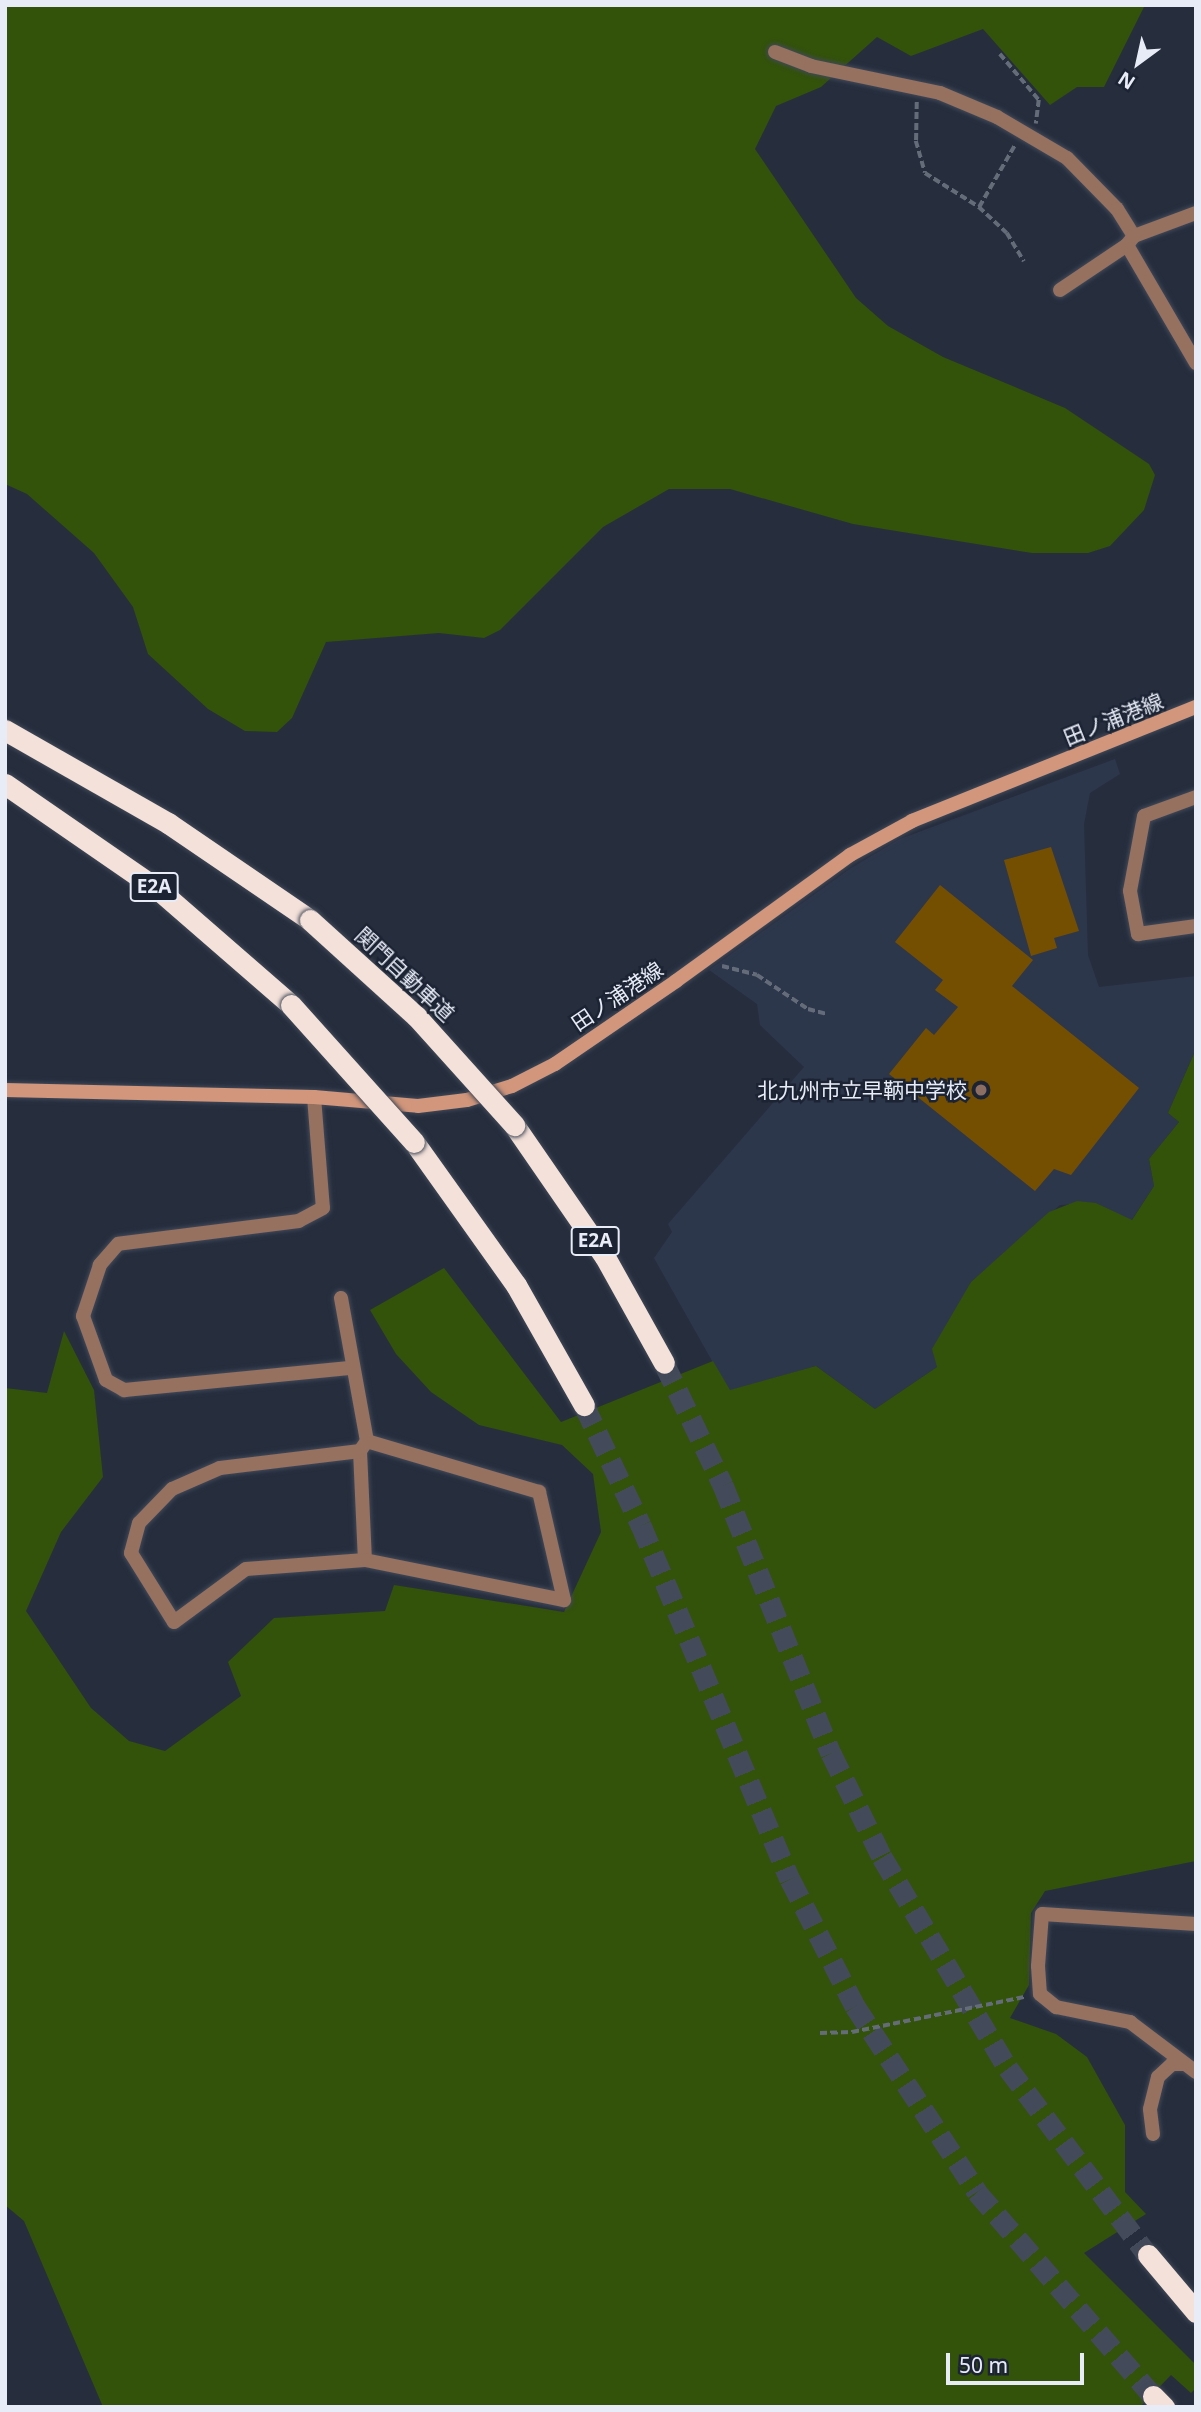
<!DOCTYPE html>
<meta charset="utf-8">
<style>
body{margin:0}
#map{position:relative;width:1201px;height:2412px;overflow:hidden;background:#262e3e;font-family:"Noto Sans","Noto Sans JP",sans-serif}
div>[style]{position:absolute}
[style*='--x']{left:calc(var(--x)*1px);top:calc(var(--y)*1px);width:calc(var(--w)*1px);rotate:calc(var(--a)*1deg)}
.built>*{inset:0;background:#2d374c}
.green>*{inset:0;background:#33520a}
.building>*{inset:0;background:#744f01}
.motorway-tunnel>*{height:21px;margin-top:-10.5px;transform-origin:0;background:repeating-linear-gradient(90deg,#434a5a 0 21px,transparent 0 31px)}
.path>*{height:3.5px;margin-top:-1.75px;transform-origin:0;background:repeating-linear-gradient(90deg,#646b79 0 7px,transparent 0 10.5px)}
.roads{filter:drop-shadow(0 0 2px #414958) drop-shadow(0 0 2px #414958)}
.minor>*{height:14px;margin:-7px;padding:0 7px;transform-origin:7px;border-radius:7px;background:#967160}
.secondary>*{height:14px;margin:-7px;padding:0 7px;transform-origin:7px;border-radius:7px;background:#d1967b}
.motorway>*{height:21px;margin:-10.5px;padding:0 10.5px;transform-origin:10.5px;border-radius:10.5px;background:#f4e1d9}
.bridges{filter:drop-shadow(0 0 2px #414958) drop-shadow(0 0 2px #414958)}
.motorway-bridge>*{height:21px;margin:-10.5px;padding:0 10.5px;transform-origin:10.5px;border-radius:10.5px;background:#f4e1d9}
.dots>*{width:19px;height:19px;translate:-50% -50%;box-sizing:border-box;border:4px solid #1c2434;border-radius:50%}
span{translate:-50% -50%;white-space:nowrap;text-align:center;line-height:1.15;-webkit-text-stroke:5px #1c2434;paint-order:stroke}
.shield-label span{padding:2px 5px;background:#1c2434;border:2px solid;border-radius:5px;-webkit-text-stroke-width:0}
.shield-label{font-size:19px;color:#e7ecf7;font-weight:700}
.street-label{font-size:21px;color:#e7ecf7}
.poi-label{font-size:21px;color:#e7ecf7}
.right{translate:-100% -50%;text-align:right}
.frame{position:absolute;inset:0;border:7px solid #e7ecf7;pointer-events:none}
.north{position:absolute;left:1103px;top:28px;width:70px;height:70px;-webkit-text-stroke:5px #1c2434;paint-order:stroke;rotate:213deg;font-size:19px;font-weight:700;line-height:28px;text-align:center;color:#e7ecf7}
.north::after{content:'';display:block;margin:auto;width:24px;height:32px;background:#e7ecf7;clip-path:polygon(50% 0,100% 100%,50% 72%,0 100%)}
.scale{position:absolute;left:946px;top:2353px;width:138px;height:32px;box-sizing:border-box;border:4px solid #e7ecf7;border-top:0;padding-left:9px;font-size:21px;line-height:24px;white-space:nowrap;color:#e7ecf7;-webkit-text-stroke:5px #1c2434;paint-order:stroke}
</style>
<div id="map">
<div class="built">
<div style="clip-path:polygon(1115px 759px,1120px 774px,1090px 793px,1084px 824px,1088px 955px,1099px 987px,1196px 976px,1196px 1049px,1168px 1113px,1179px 1122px,1149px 1159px,1154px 1186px,1131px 1221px,1096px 1203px,1060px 1205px,971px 1282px,937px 1367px,875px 1409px,816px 1366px,729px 1391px,654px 1258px,672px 1232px,668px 1224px,804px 1067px,760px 1025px,757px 1004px,709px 970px,851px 868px,900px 839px)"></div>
</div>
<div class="green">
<div style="clip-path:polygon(5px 5px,1145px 5px,1104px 87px,1077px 87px,1050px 105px,983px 29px,911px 56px,877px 37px,821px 87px,776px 106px,755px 149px,856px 298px,888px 326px,943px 357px,1065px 408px,1149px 464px,1155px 475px,1144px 510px,1110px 546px,1088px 553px,1032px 553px,853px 524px,730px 489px,669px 489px,603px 527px,500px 630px,484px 638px,439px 633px,326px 642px,292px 718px,277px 732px,245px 731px,208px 709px,148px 654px,133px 607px,94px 553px,27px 494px,5px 484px)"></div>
<div style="clip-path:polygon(1196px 1049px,1196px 1861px,1045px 1891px,1031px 1913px,1029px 1985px,1010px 2018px,1056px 2034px,1087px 2057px,1125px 2125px,1125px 2192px,1146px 2214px,1084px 2253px,1196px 2365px,1196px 2388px,1191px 2393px,1171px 2375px,1140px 2407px,103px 2407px,24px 2221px,5px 2205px,5px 1388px,47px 1393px,64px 1331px,94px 1390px,103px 1477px,61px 1532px,26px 1611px,91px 1708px,129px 1741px,165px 1751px,241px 1696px,228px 1662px,274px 1618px,385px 1611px,394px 1585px,564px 1612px,601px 1532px,593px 1474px,562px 1445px,479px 1425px,431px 1392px,396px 1354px,370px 1310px,444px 1268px,561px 1422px,713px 1361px,730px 1390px,816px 1366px,875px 1409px,937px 1367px,932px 1349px,971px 1282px,1049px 1212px,1077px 1201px,1096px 1203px,1132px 1220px,1154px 1186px,1149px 1159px,1179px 1122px,1168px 1113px)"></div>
</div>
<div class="building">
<div style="clip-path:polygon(1051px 847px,1079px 931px,1054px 938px,1057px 948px,1031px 956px,1004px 860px)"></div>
<div style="clip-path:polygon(940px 885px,1033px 960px,1012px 986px,1139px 1088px,1071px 1175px,1054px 1169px,1035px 1191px,889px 1074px,926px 1028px,934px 1035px,958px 1007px,935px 990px,943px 980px,895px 942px)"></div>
</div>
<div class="motorway-tunnel">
<div style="--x:664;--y:1363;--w:136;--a:64.2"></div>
<div style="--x:723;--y:1485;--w:289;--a:68.1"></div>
<div style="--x:831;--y:1753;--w:116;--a:63.9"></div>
<div style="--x:882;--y:1857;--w:246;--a:59.2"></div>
<div style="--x:1008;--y:2068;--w:234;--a:53.2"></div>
<div style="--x:584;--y:1405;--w:133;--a:64.6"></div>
<div style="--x:641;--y:1525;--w:384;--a:67.2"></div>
<div style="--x:790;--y:1879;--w:143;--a:62.9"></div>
<div style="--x:855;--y:2006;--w:222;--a:56.7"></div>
<div style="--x:977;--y:2192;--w:269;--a:49.2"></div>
</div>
<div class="path">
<div style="--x:1000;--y:54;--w:60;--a:49.7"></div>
<div style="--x:1039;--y:100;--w:24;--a:97"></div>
<div style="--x:917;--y:102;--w:39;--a:91"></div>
<div style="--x:916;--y:141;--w:33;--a:74"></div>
<div style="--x:925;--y:173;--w:64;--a:32.2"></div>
<div style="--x:979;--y:207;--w:38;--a:43"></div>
<div style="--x:1007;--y:233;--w:33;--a:59"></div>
<div style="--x:979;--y:207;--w:72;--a:-59.9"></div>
<div style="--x:722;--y:966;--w:36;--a:14"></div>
<div style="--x:757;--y:975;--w:61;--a:33.7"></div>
<div style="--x:808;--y:1009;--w:20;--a:15"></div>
<div style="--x:820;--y:2033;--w:32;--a:-2"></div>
<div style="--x:852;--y:2032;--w:176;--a:-11.5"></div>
</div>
<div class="roads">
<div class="minor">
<div style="--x:775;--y:52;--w:39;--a:21"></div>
<div style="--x:811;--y:66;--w:132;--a:11.8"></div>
<div style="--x:940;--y:93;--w:62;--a:22.8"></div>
<div style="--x:997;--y:117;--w:81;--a:30.4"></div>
<div style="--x:1067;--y:158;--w:71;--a:45.6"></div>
<div style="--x:1117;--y:209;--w:32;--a:58"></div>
<div style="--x:1134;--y:236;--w:11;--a:128"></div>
<div style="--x:1127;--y:245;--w:137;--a:59.7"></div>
<div style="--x:1134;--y:236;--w:66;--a:-20.4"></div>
<div style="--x:1060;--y:290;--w:81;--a:-33.9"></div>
<div style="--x:1196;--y:797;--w:55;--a:159.9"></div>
<div style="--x:1144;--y:816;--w:76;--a:100.6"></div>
<div style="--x:1130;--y:891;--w:44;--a:79.5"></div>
<div style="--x:1138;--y:934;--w:59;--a:-7.9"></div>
<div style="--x:314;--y:1097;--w:111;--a:85.4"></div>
<div style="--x:323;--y:1208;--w:27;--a:152"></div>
<div style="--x:299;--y:1221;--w:182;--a:172.8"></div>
<div style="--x:118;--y:1244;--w:28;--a:131"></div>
<div style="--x:100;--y:1265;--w:54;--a:108.4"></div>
<div style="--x:83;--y:1316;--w:68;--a:70.2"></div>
<div style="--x:106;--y:1380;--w:21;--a:29"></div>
<div style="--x:124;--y:1390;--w:227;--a:-5.6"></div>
<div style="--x:341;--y:1298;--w:145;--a:79.7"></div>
<div style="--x:367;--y:1441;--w:12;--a:125"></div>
<div style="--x:360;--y:1451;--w:109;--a:87.4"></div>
<div style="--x:360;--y:1451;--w:141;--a:173.1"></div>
<div style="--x:220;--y:1468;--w:52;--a:156.4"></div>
<div style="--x:172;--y:1489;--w:47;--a:134.1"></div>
<div style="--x:139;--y:1523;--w:31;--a:105"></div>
<div style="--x:131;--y:1553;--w:81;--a:58.1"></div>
<div style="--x:174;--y:1622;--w:89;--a:-36.4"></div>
<div style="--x:246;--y:1569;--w:119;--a:-4.3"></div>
<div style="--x:365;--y:1560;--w:203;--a:11.4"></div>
<div style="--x:564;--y:1600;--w:111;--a:-103"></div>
<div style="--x:539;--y:1492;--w:179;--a:-163.5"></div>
<div style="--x:1196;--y:1924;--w:154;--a:-176.3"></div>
<div style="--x:1042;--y:1914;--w:52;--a:94.4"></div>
<div style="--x:1038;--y:1966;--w:28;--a:86"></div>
<div style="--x:1040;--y:1994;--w:21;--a:39"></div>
<div style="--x:1056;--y:2007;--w:76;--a:11.5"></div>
<div style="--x:1130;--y:2022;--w:83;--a:37.1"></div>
<div style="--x:1153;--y:2134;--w:25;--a:-97"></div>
<div style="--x:1150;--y:2109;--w:33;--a:-76"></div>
<div style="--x:1158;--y:2077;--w:19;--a:-43"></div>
<div style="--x:1172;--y:2064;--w:11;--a:0"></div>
</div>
<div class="secondary">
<div style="--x:5;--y:1090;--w:309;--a:1.3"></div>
<div style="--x:314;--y:1097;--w:104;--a:4.9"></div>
<div style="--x:418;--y:1106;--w:49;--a:-7"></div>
<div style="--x:467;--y:1100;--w:47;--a:-17.3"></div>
<div style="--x:512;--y:1086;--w:48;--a:-27.1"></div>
<div style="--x:555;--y:1064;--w:147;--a:-34.4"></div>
<div style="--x:676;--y:981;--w:215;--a:-35.9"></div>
<div style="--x:850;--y:855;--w:71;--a:-28.7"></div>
<div style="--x:912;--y:821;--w:306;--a:-21.9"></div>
</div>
<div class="motorway">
<div style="--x:5;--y:730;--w:188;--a:29.7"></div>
<div style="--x:168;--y:823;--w:172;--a:34.3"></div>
<div style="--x:5;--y:784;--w:188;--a:34.6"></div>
<div style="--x:160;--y:891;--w:174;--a:41"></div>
<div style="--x:514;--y:1125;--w:160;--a:55.4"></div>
<div style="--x:605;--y:1257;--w:121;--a:60.9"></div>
<div style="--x:414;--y:1142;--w:176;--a:54.5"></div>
<div style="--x:516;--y:1285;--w:138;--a:60.5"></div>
<div style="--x:1148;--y:2255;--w:75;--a:49.9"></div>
<div style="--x:1153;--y:2396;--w:16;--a:45"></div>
</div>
</div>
<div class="bridges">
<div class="motorway-bridge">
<div style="--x:310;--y:920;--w:143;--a:42.2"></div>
<div style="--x:416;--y:1016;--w:147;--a:48"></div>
<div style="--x:291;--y:1005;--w:184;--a:48.1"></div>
</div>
</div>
<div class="dots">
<div style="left:981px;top:1090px;background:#8d6e63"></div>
</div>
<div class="shield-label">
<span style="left:154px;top:887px">E2A</span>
<span style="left:595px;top:1241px">E2A</span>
</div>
<div class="street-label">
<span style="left:1113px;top:719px;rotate:-22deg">田ノ浦港線</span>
<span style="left:405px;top:974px;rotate:43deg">関門自動車道</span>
<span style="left:617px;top:996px;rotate:-34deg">田ノ浦港線</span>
</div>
<div class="poi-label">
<span class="right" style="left:967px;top:1090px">北九州市立早鞆中学校</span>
</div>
<div class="frame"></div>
<div class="north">N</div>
<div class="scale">50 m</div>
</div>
